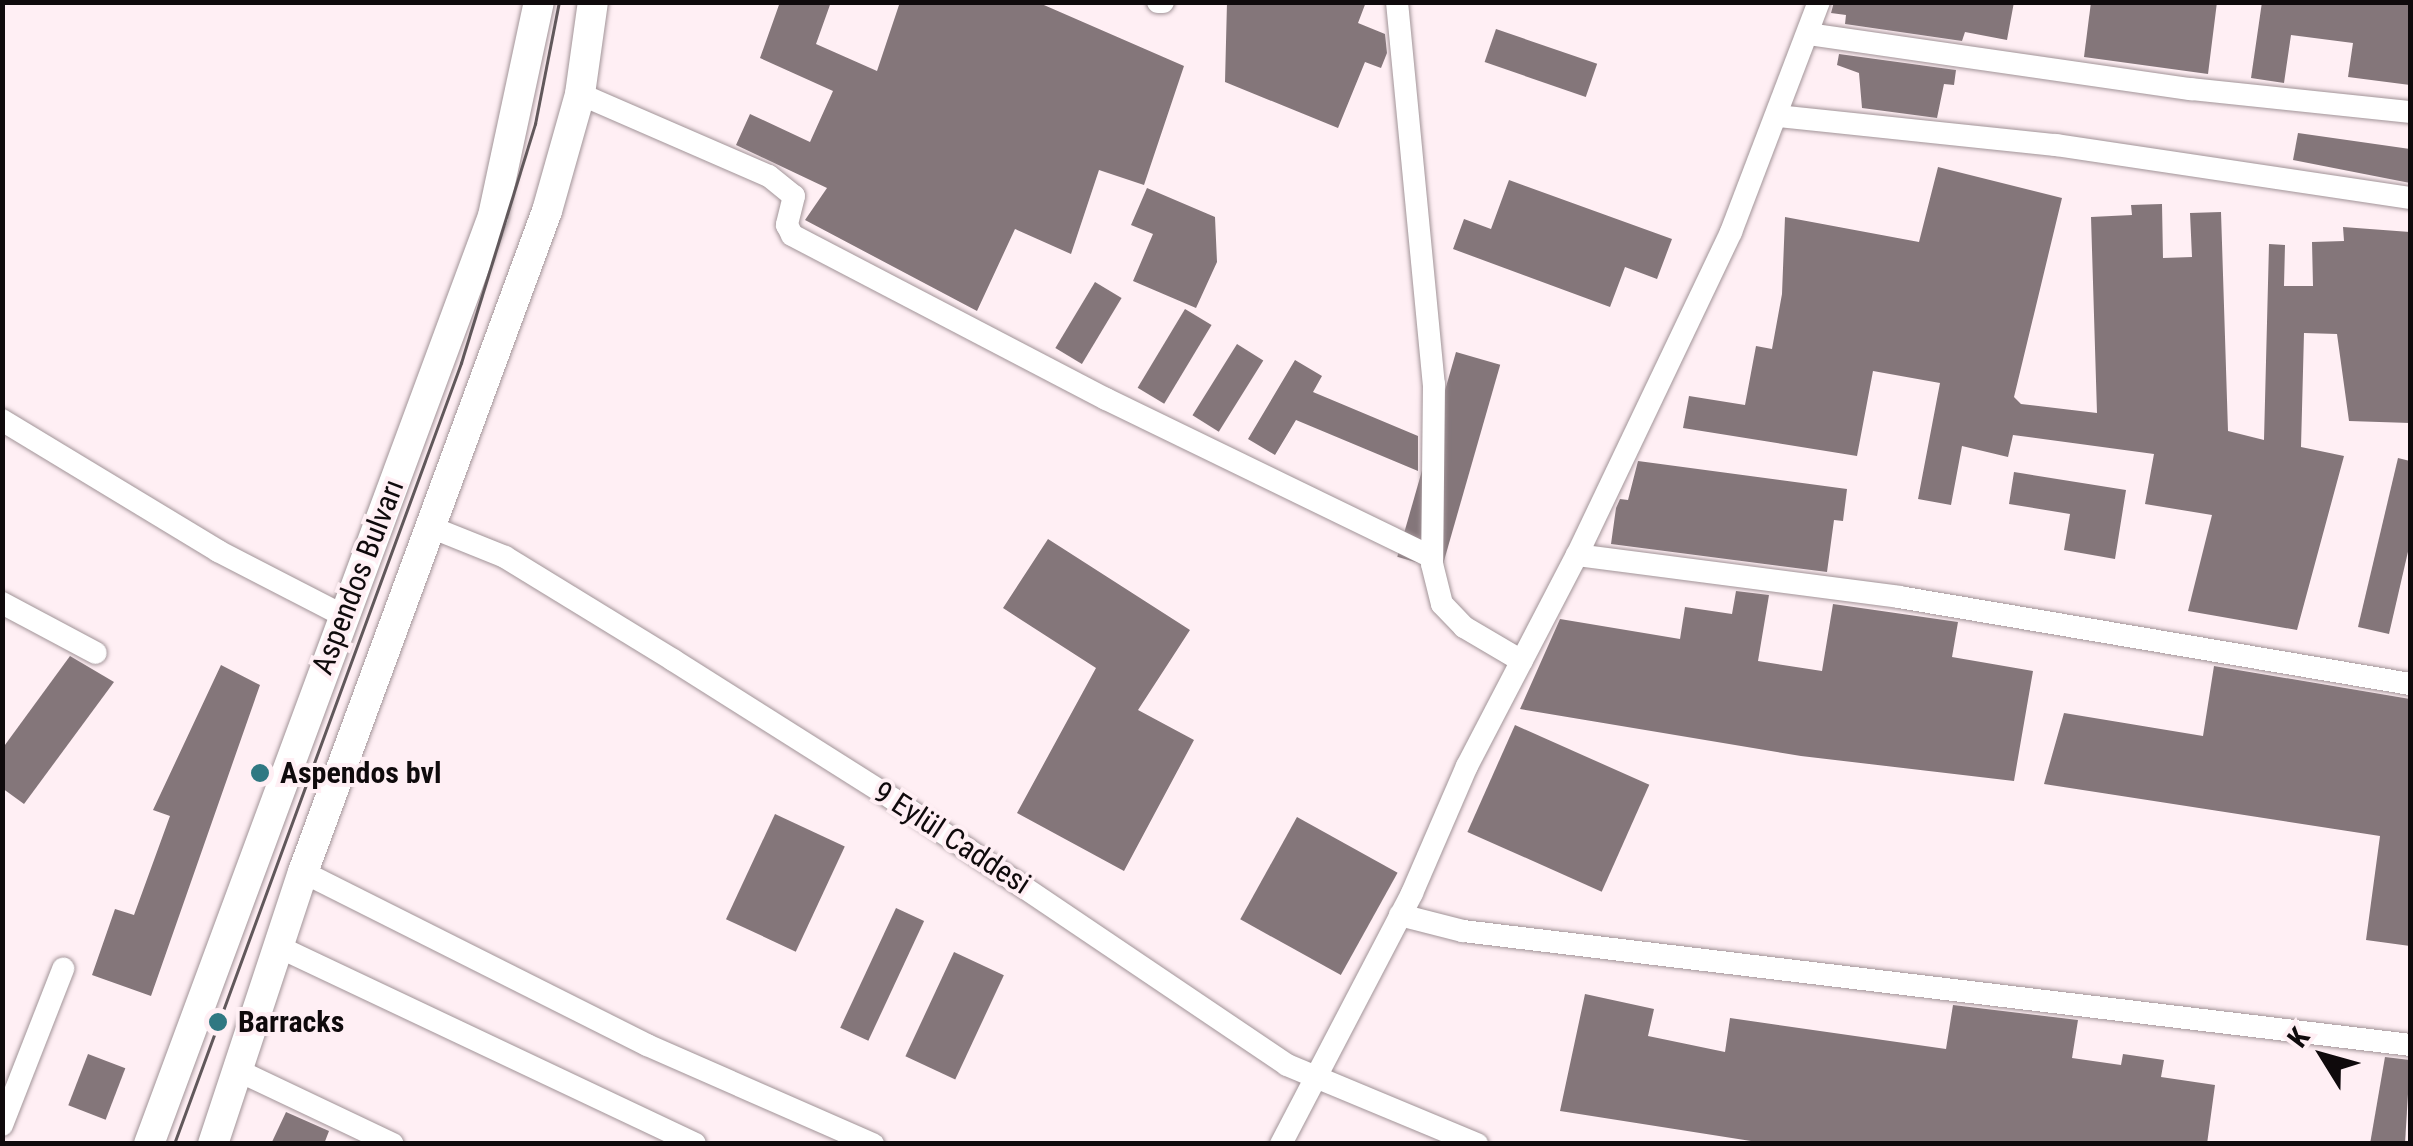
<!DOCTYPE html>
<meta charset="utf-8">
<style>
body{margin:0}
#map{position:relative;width:2413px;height:1146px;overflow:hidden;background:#ffeff4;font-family:"Roboto Condensed",sans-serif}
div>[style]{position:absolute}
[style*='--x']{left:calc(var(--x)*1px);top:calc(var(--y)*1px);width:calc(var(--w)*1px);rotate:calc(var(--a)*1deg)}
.building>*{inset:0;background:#84767a;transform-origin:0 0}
.roads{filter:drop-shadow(0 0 2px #a29498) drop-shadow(0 0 2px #a29498)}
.minor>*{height:22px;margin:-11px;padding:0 11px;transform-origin:11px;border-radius:11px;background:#fff}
.major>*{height:30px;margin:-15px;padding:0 15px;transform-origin:15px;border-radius:15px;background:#fff}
.tram>*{height:2.5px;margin:-1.25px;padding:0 1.25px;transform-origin:1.25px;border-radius:1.25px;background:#61585b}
.dots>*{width:28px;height:28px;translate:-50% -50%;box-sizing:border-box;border:5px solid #ffeff4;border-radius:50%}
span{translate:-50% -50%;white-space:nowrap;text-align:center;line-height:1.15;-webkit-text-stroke:8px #ffeff4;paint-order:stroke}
.street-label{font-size:30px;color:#0f0a0c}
.poi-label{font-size:30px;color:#0f0a0c;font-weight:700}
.left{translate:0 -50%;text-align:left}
.frame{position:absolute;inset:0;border:5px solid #0f0a0c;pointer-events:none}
.north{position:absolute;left:2273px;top:1006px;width:100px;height:100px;-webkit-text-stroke:8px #ffeff4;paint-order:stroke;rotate:307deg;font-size:28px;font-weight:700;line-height:40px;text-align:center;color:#0f0a0c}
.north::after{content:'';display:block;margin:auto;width:35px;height:45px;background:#0f0a0c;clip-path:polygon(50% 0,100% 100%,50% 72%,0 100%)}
</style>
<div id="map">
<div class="building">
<div style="clip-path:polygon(780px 2px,831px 2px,816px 44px,877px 71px,900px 2px,1037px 2px,1184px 66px,1144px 185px,1099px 170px,1071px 254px,1015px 229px,977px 311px,805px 220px,827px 188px,736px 145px,750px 114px,810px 142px,833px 91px,760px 58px)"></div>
<div style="clip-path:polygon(1227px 2px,1366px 2px,1358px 23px,1385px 34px,1387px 53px,1381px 68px,1365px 62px,1338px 128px,1225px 82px)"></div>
<div style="clip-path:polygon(1834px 2px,2014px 2px,2007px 40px,1965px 32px,1962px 41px,1845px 24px,1846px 15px,1831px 13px)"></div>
<div style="clip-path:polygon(2091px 2px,2217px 2px,2208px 74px,2084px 57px)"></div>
<div style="clip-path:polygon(2262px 2px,2410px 2px,2410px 85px,2348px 77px,2353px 43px,2291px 35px,2284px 83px,2251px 78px)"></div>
<div style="left:1496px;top:29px;width:107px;height:35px;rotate:19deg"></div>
<div style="clip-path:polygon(1839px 54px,1956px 70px,1954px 85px,1944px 84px,1937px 118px,1862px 108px,1859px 73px,1837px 65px)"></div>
<div style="clip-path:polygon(2298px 133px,2410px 149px,2410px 183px,2293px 160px)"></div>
<div style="clip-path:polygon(1938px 167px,2062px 198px,2014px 397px,2021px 404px,2097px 413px,2091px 217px,2132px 215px,2131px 205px,2162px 204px,2163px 258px,2192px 257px,2190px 213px,2221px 212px,2228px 431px,2264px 440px,2269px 244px,2285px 245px,2284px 286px,2313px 286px,2312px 242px,2344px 241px,2343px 227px,2410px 232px,2410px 423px,2349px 421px,2337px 334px,2304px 333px,2301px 447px,2344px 456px,2297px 630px,2188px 611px,2212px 515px,2145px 504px,2154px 454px,2013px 435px,2008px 457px,1962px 446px,1951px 505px,1918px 499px,1940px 383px,1873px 371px,1857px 456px,1683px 428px,1689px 396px,1745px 405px,1756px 346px,1772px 349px,1782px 294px,1785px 217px,1919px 242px)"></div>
<div style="clip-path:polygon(1509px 180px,1672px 239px,1657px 279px,1625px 267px,1610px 307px,1453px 249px,1464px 219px,1491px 229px)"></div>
<div style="clip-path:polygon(1147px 188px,1215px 217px,1217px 262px,1196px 308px,1133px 281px,1153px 234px,1131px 225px)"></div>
<div style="left:1095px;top:282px;width:31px;height:77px;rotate:31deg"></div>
<div style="left:1185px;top:309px;width:31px;height:92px;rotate:31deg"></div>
<div style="left:1237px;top:344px;width:31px;height:84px;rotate:32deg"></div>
<div style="left:1456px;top:352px;width:46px;height:213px;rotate:16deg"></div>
<div style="clip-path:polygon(1295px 360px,1322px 376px,1313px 392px,1418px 436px,1418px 471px,1296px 420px,1275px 455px,1248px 439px)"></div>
<div style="clip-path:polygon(2398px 458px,2410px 461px,2410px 543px,2389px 634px,2358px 627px)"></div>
<div style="clip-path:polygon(1638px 461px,1847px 489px,1843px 521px,1834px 520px,1827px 572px,1611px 544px,1616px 508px,1620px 499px,1628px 500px)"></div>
<div style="clip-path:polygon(2014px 472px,2126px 490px,2115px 559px,2064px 550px,2070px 514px,2009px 504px)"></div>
<div style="clip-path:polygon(1048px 539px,1190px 630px,1138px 710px,1194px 740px,1124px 871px,1017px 813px,1096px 668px,1003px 608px)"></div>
<div style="clip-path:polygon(1736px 591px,1769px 595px,1758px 661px,1822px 671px,1833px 604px,1958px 622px,1952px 657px,2033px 671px,2014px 781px,1801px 756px,1520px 709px,1560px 619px,1680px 639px,1685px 607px,1732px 614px)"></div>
<div style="clip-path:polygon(70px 656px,114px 682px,24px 804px,2px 788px,2px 749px)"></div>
<div style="clip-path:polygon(221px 665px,260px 685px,151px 996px,92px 975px,115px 909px,134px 915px,170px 816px,153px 810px)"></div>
<div style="clip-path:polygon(2214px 666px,2410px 699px,2410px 946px,2366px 940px,2380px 836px,2044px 784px,2064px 713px,2203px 736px)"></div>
<div style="left:1515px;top:725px;width:147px;height:117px;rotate:24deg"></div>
<div style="left:775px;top:814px;width:77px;height:116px;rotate:25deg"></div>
<div style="left:1297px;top:817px;width:115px;height:117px;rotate:29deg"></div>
<div style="left:896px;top:908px;width:31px;height:132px;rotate:25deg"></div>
<div style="left:954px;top:952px;width:55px;height:115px;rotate:25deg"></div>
<div style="clip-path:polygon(1585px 994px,1654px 1009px,1648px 1036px,1725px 1052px,1730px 1018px,1946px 1049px,1953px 1005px,2078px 1020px,2072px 1058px,2121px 1065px,2123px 1054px,2164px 1060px,2161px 1077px,2215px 1085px,2207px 1144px,1770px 1144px,1560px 1111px)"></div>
<div style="left:88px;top:1054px;width:40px;height:55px;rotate:21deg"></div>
<div style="clip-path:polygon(2385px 1057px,2410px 1060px,2405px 1144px,2370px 1144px)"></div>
<div style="clip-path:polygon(286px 1112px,329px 1131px,324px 1144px,271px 1144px)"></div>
</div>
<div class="roads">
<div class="minor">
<div style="--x:1158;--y:2;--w:5;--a:0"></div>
<div style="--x:1397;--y:2;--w:384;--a:84.5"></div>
<div style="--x:1434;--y:384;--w:180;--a:90.6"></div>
<div style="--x:1432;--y:564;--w:41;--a:76"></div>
<div style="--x:1442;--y:604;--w:32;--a:46"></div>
<div style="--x:1464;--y:627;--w:67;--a:30.4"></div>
<div style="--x:1808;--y:34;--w:387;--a:8.2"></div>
<div style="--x:2191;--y:89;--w:220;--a:6"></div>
<div style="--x:580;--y:94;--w:206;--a:23.5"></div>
<div style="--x:769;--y:176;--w:32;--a:39"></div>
<div style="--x:794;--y:196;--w:30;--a:104"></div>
<div style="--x:787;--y:225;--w:11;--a:63"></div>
<div style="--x:792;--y:235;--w:354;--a:27.6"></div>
<div style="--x:1106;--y:399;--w:362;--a:25.9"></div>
<div style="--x:1778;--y:116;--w:280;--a:6"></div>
<div style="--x:2056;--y:145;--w:358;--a:8.5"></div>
<div style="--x:2;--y:420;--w:253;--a:31.2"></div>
<div style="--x:218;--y:551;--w:140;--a:27.3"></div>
<div style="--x:428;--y:526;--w:83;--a:21.9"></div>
<div style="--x:505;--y:557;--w:197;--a:31.5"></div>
<div style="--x:673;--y:660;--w:260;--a:32.3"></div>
<div style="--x:893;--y:799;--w:475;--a:34"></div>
<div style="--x:1287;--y:1065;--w:206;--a:22.6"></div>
<div style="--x:1577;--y:555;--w:325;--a:7.4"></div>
<div style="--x:1899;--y:597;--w:518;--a:9.66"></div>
<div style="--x:2;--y:603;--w:106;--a:28"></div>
<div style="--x:303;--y:872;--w:385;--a:26.7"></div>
<div style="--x:647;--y:1045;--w:247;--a:23.7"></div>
<div style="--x:1400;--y:915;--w:65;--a:14.3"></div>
<div style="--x:1463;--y:931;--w:954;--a:6.86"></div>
<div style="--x:279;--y:947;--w:460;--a:25.3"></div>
<div style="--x:239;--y:1071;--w:170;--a:25.4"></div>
<div style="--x:2;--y:1125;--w:168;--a:-68.6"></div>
<div style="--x:1281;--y:1144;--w:283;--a:-62.4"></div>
<div style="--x:1412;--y:893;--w:138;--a:-66.6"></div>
<div style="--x:1467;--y:766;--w:238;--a:-62.5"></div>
<div style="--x:1577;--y:555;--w:358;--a:-64.5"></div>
<div style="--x:1731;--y:232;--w:246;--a:-69.1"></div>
</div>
<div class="major">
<div style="--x:149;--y:1144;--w:990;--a:-69.66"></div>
<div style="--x:493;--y:216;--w:219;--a:-77.9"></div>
<div style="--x:213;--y:1144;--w:287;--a:-71.7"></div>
<div style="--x:303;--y:872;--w:705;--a:-69.74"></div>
<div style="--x:547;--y:211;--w:122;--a:-74.2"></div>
<div style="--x:580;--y:94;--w:93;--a:-82"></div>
</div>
</div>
<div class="tram">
<div style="--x:174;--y:1144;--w:832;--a:-69.82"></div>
<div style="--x:461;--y:363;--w:250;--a:-72.8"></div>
<div style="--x:535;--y:124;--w:124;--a:-78.9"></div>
</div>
<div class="dots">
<div style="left:260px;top:773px;background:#307882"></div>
<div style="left:218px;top:1022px;background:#307882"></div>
</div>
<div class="street-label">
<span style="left:358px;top:577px;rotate:-69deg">Aspendos Bulvarı</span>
<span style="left:952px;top:838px;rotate:33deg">9 Eylül Caddesi</span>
</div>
<div class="poi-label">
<span class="left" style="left:280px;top:773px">Aspendos bvl</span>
<span class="left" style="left:238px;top:1022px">Barracks</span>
</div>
<div class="frame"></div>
<div class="north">K</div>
</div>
